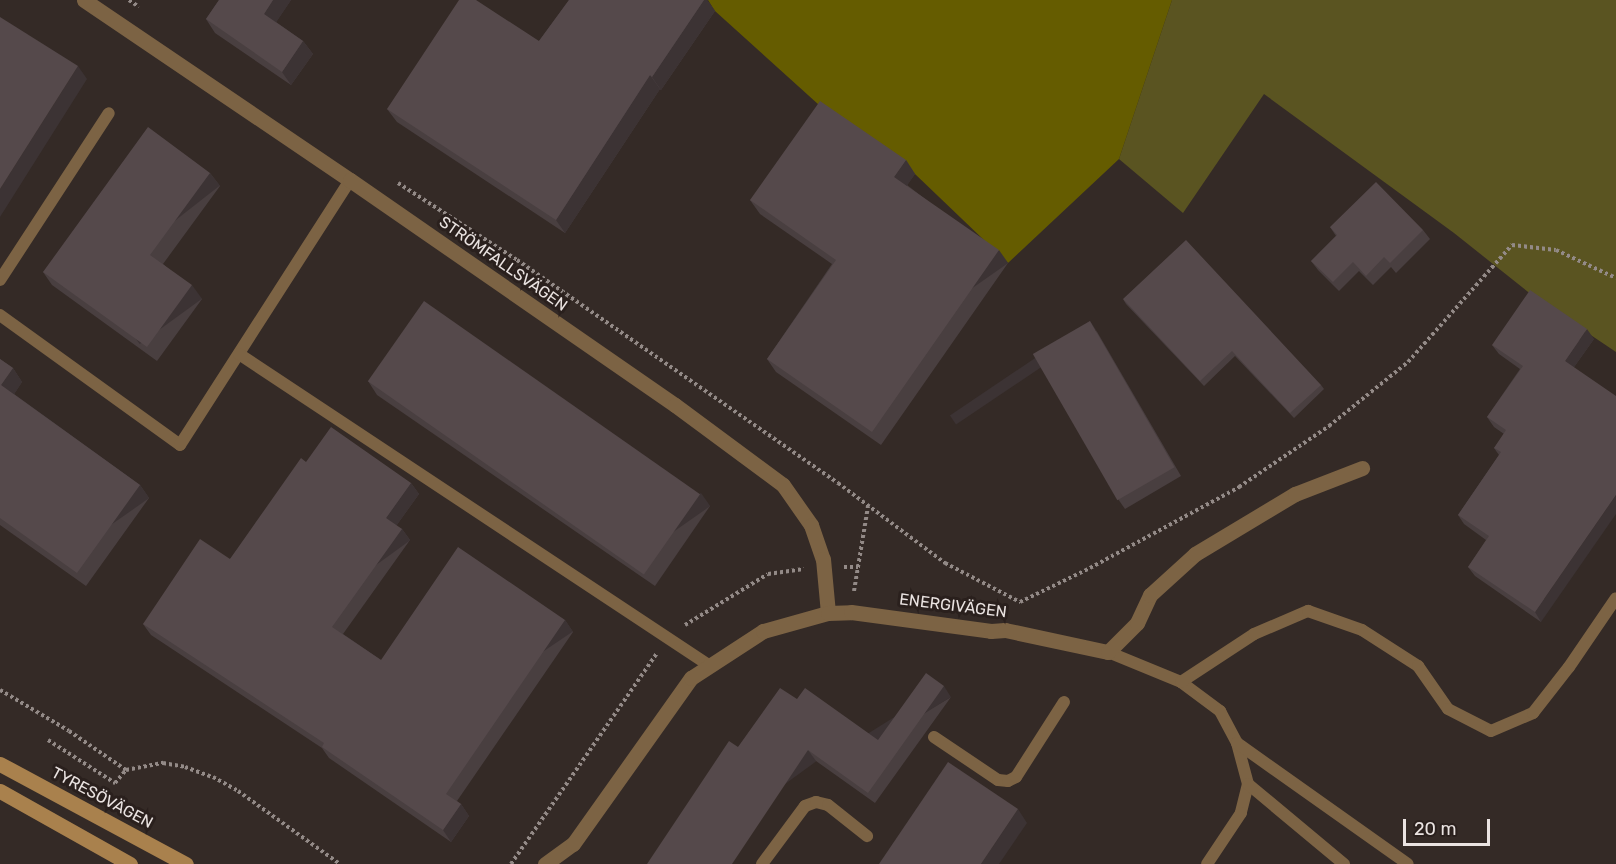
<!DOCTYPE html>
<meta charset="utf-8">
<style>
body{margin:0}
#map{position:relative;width:1616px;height:864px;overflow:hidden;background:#342a26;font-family:Rubik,sans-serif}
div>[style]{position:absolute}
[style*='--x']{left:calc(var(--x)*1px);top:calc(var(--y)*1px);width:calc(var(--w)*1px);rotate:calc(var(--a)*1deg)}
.green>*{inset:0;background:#5a5421}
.forest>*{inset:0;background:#655c00}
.path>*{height:4px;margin-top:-2px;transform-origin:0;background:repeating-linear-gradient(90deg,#938a87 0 3px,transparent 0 6px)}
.service>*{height:12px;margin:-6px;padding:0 6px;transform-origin:6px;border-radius:6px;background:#7c6344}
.minor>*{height:15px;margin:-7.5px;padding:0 7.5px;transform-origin:7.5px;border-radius:7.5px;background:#7c6344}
.secondary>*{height:15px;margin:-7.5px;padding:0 7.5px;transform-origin:7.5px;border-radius:7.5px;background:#a9814d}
.wall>*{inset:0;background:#493f40}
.shaded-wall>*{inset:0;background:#3c3334;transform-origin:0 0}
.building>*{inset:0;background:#55494b;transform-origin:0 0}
span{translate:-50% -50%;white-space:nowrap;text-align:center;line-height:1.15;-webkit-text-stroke:6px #2a201d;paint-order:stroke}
.street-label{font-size:16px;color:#eae3e1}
.scale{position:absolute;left:1403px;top:819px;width:87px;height:27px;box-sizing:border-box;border:3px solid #eae3e1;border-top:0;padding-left:8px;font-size:18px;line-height:21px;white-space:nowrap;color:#eae3e1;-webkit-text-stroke:4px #2a201d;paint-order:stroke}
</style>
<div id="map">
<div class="green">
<div style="clip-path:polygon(1172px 0,1616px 0,1616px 352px,1537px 299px,1454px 233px,1264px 94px,1183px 213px,1119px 159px)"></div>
</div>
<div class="forest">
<div style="clip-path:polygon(708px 0,1172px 0,1119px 159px,1008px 263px,915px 174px,829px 114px,715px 11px)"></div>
</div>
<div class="path">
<div style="--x:129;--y:0;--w:12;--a:35"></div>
<div style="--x:398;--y:183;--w:142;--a:32.9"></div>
<div style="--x:517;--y:260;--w:391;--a:34.8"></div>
<div style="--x:838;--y:483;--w:134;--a:36.8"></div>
<div style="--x:945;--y:563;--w:85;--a:27.5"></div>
<div style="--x:1020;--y:602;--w:78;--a:-25.9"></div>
<div style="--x:1090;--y:568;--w:170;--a:-28.5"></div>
<div style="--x:1239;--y:487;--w:109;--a:-34.1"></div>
<div style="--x:1329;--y:426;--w:102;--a:-39"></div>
<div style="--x:1408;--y:362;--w:157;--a:-48.4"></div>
<div style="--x:1512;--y:245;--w:44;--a:6.5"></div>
<div style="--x:1556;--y:250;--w:66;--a:25"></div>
<div style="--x:844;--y:567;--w:14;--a:0"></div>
<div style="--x:854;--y:591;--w:86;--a:-80.6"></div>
<div style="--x:685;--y:625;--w:97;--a:-31.6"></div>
<div style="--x:768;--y:574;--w:36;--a:-8"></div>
<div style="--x:0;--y:690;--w:80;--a:30.7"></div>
<div style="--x:69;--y:731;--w:69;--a:34.4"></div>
<div style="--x:48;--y:740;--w:80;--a:32.7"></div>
<div style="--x:115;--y:783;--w:17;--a:-50"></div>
<div style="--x:126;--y:770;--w:38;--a:-11"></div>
<div style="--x:163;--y:763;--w:22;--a:10"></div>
<div style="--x:185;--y:767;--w:30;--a:20"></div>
<div style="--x:213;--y:777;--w:29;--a:29"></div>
<div style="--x:238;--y:791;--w:125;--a:35.6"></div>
<div style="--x:511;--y:864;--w:257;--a:-55.3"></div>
</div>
<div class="service">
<div style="--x:0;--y:280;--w:199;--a:-56.9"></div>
<div style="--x:0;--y:315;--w:222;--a:35.8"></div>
<div style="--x:180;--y:445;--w:315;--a:-57.3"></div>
<div style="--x:239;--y:354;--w:565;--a:33.52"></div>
<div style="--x:1108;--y:652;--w:79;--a:22.3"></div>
<div style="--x:1181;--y:682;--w:49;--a:36.6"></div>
<div style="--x:1220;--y:711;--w:36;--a:62"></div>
<div style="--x:1237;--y:743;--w:42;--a:75"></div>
<div style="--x:1248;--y:784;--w:30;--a:104"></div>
<div style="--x:1241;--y:813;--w:61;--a:123.7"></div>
<div style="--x:1181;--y:682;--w:87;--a:-33.3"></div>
<div style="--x:1254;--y:634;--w:59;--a:-23.1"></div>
<div style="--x:1308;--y:611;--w:57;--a:19.4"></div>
<div style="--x:1362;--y:630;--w:67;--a:32.7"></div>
<div style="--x:1418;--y:666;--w:52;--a:55.1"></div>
<div style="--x:1448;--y:709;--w:48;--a:27.1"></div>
<div style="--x:1491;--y:731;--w:46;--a:-23.2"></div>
<div style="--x:1533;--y:713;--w:58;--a:-52"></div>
<div style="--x:1569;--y:667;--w:83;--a:-55.7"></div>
<div style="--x:934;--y:737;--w:77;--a:33.9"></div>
<div style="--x:998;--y:780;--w:10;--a:6"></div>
<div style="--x:1008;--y:781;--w:9;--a:-27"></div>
<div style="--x:1016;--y:777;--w:89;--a:-57.4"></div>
<div style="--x:1237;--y:743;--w:209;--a:35.3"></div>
<div style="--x:1248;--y:784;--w:125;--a:39.8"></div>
<div style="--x:762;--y:864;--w:72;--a:-53.4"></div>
<div style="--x:805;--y:806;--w:12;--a:-20"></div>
<div style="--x:816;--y:802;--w:12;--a:14"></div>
<div style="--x:828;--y:805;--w:50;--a:38.5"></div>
</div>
<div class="minor">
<div style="--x:84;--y:0;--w:321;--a:34.1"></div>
<div style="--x:350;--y:180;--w:395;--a:34.7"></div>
<div style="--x:675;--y:405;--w:134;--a:36.5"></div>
<div style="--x:783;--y:485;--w:49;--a:55"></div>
<div style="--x:811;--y:525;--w:36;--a:71"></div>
<div style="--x:823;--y:559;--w:54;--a:84.7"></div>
<div style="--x:545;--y:864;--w:34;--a:-36"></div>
<div style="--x:573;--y:844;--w:204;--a:-54.6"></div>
<div style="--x:691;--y:678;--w:86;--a:-33.1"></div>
<div style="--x:763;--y:631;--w:67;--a:-15.5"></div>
<div style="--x:828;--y:613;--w:23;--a:-2"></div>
<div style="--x:851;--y:612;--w:141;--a:7.7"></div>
<div style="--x:991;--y:631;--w:14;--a:-4"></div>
<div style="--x:1005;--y:630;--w:105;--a:12.1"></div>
<div style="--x:1108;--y:652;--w:41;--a:-45"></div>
<div style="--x:1137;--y:623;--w:31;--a:-65"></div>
<div style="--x:1150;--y:595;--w:61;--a:-42.3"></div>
<div style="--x:1195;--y:554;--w:117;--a:-31"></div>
<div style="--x:1295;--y:494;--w:72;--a:-21.2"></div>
</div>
<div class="secondary">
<div style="--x:0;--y:764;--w:211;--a:28.3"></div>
<div style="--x:0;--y:791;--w:149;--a:29.3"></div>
</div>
<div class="wall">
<div style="clip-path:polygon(219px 0,291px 0,276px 22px,303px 41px,313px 54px,291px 85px,215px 33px,206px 19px)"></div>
<div style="clip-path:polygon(569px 0,707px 0,715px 11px,661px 90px,660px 89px,565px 233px,397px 122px,387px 109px,539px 41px)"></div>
<div style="clip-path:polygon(906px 160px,915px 174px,907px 185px,1008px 263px,881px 445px,776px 372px,767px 359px,832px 264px,760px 214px,750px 200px)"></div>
<div style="clip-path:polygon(210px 173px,220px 186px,163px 264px,202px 299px,157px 361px,52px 285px,43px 272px)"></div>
<div style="clip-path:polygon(1330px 227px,1423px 230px,1430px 239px,1396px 273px,1391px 267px,1373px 285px,1359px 271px,1339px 291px,1318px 270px,1311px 261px,1336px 236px)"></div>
<div style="clip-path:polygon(1123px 299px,1321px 385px,1324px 389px,1294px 418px,1235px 356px,1204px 386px,1126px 304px)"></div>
<div style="clip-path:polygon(1096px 330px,1181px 476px,1125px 509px,1118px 499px)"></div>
<div style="clip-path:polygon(1594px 339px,1574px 367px,1541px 622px,1475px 576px,1468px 567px,1486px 540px,1464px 524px,1458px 515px,1499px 455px,1494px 448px,1504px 434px,1494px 427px,1487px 417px,1520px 369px,1499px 354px,1492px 345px)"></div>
<div style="clip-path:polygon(0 359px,13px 368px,22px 382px,14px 394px,140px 485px,149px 498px,86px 586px,0 525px)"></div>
<div style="clip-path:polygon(368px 381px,710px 506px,655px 586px,377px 395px)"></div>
<div style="clip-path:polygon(306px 462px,411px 483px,419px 494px,396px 526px,402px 529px,410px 540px,343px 634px,381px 660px,565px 620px,573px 632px,457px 801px,461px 804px,469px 816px,451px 842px,329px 758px,322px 748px,151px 635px,143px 624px,230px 559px)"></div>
<div style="clip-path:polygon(951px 697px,875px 803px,816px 761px,738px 747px,797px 699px,878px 740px)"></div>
</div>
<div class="shaded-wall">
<div style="clip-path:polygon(273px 0,291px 0,273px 27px,264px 14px)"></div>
<div style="clip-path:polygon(704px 0,707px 0,715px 11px,661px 90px,652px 77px)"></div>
<div style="clip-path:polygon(303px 41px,313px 54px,291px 85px,282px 72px)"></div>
<div style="clip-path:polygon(78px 66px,87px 79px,0 217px,0 189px)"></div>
<div style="clip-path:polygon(650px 75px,660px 89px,565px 233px,556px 220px)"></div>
<div style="clip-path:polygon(906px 160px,915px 174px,904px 190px,894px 177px)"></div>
<div style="left:210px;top:173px;width:16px;height:102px;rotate:52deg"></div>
<div style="left:999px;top:250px;width:16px;height:222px;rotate:55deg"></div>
<div style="left:192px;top:285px;width:17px;height:77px;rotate:54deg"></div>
<div style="left:1090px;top:321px;width:11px;height:169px;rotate:56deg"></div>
<div style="clip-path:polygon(1587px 329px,1594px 339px,1572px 370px,1565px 361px)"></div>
<div style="clip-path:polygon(13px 368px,22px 382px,11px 399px,1px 385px)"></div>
<div style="clip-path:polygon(411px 483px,419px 494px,394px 529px,386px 518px)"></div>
<div style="left:140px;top:485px;width:16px;height:108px;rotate:55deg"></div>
<div style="left:701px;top:493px;width:16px;height:97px;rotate:55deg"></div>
<div style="clip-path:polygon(1616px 495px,1616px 514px,1541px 622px,1535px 612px)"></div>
<div style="left:402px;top:529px;width:14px;height:120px;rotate:54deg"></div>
<div style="left:565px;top:620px;width:14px;height:211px;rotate:56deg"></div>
<div style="left:944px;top:686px;width:13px;height:131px;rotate:58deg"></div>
<div style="left:808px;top:750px;width:14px;height:137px;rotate:54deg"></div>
<div style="clip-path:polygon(461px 804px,469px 816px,451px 842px,443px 830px)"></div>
<div style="clip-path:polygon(1018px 809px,1027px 823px,999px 864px,981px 864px)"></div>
</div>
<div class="building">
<div style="clip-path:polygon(219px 0,273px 0,264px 14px,303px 41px,282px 72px,206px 19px)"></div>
<div style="clip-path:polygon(459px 0,476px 0,539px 41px,569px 0,704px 0,652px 77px,650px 75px,556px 220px,387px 109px)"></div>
<div style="clip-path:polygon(0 17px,78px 66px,0 189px)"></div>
<div style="clip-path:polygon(820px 101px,906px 160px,894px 177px,999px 250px,872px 432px,767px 359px,836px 260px,750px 200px)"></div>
<div style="clip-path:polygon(148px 127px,210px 173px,150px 255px,192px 285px,147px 347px,43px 272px)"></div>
<div style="clip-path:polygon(1376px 182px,1423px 230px,1390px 263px,1384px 257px,1366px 276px,1353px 262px,1333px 282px,1311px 261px,1337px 235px,1330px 227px)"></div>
<div style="clip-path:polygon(1186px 240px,1321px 385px,1290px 413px,1232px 351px,1200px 381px,1123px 299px)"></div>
<div style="clip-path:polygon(1530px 290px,1587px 329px,1565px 361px,1616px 396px,1616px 495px,1535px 612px,1468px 567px,1489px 536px,1458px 515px,1501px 452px,1494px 448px,1506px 430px,1487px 417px,1523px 366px,1492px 345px)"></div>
<div style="left:424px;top:301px;width:337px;height:98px;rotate:35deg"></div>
<div style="left:1090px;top:321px;width:169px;height:66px;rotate:60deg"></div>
<div style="clip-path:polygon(0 359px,13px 368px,1px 385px,140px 485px,77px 573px,0 518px)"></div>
<div style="clip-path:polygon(331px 427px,411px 483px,386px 518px,402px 529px,332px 627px,381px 660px,458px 547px,565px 620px,446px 794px,461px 804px,443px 830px,322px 747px,324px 743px,143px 624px,200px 539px,230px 559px,301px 458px,306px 462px)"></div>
<div style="clip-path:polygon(926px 673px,944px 686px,868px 793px,808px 750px,732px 864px,647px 864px,729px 741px,738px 747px,780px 688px,797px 699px,805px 688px,878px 740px)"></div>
<div style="clip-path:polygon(948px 762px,1018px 809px,981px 864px,879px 864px)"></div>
</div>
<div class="street-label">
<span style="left:503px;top:264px;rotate:35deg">STRÖMFALLSVÄGEN</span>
<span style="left:953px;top:606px;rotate:7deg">ENERGIVÄGEN</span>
<span style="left:102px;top:798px;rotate:28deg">TYRESÖVÄGEN</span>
</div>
<div class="scale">20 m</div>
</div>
